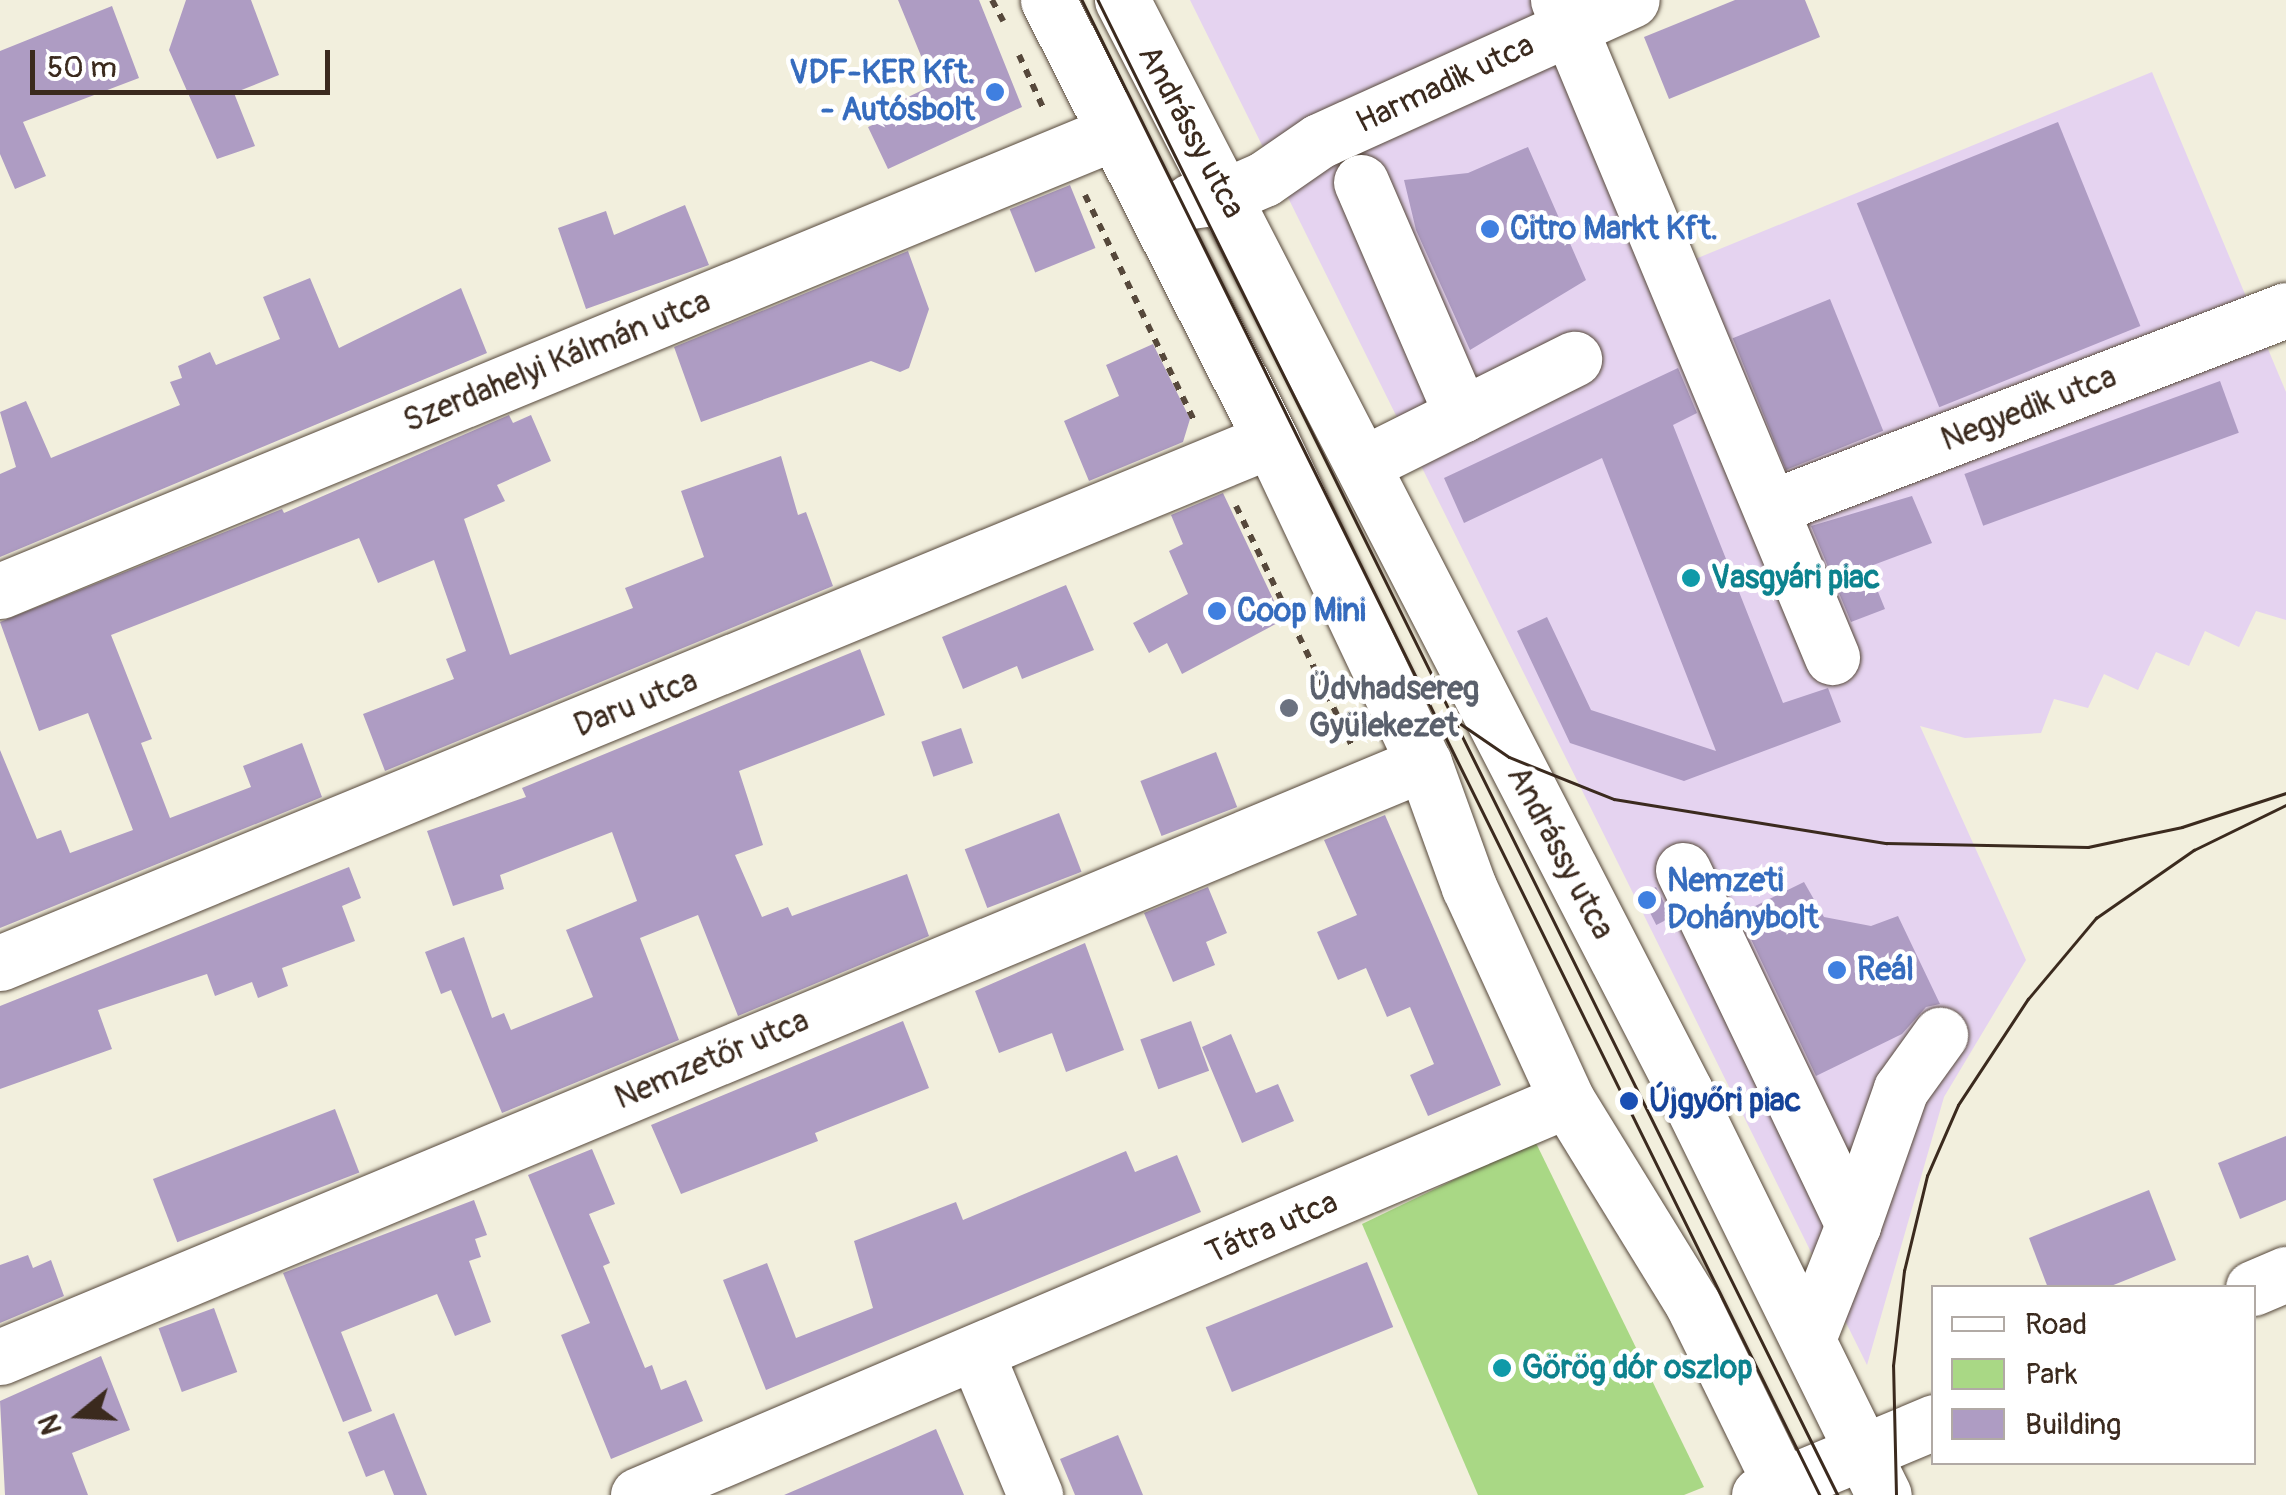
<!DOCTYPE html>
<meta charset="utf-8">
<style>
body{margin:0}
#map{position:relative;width:2286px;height:1495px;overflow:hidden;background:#f2efdd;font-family:Pangolin,sans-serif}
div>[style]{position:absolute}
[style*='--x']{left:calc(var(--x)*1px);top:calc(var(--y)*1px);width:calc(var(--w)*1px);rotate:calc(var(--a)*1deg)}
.built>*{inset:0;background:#e5d3f0}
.green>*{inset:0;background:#a9d885}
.building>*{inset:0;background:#ae9cc3;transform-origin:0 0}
.path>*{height:6px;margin-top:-3px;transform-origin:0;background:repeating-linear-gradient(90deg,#56483b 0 8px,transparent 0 16px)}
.roads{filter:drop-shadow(0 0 2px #56483b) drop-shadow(0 0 2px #56483b)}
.minor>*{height:55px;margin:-27.5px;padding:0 27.5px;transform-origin:27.5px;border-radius:27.5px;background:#fff}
.tram>*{height:2.5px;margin:-1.25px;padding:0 1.25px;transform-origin:1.25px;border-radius:1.25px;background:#3b2a1e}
.dots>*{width:28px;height:28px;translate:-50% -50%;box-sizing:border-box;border:5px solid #fff;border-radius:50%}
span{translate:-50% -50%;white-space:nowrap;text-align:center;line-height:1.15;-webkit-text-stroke:9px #fff;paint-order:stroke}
.shop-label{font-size:32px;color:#366cbe;font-weight:700}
.right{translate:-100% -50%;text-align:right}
.left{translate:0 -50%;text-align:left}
.street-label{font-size:32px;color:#3b2a1e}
.culture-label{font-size:32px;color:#0d838f;font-weight:700}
.worship-label{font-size:32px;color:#5b616d;font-weight:700}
.transit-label{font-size:32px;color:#164399;font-weight:700}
.legend{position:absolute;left:1931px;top:1285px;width:325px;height:180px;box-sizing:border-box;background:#fff;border:2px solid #b1aaa5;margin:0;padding:12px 18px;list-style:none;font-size:30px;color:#3b2a1e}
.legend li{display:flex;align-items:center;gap:20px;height:50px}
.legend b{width:50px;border:2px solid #b1aaa5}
.north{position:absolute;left:30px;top:1365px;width:100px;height:100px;-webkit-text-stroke:8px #fff;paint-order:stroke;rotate:252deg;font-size:28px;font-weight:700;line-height:40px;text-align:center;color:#3b2a1e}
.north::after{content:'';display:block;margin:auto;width:35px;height:45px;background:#3b2a1e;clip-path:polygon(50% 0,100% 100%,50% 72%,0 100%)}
.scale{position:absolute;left:30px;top:50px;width:300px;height:45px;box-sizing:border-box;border:5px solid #3b2a1e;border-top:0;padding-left:12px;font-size:30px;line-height:35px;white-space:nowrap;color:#3b2a1e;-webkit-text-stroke:8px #fff;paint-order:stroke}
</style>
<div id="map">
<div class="built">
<div style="clip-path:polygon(1190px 0,1581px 0,1688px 262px,2152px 72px,2286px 392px,2286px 620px,2256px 611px,2239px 647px,2205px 631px,2189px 666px,2156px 652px,2138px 690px,2104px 674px,2088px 708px,2054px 699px,2041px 733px,1965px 738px,1920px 726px,2026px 960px,1944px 1097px,1867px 1365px)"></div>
</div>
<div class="green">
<div style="clip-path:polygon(1535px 1141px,1704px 1487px,1684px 1495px,1478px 1495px,1362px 1224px)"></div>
</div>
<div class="building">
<div style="clip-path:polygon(186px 0,251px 0,279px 75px,234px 93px,255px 146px,217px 159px,169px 50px)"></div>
<div style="clip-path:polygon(898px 0,979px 0,1022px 107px,888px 169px,868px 127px,879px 122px,875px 113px,933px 85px)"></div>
<div style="clip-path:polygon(1735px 0,1805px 0,1820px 37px,1669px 99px,1644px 37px)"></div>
<div style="clip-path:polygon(112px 6px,139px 78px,23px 122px,46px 176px,15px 189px,0 154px,0 51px)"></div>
<div style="left:2058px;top:122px;width:220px;height:217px;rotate:68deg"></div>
<div style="clip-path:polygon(1528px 147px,1586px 280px,1470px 350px,1416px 230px,1404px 180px,1468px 173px)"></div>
<div style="left:1070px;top:185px;width:68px;height:65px;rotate:68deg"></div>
<div style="clip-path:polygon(685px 205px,709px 265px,586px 309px,558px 228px,606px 211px,614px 235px)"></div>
<div style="clip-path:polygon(908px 251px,929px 309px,909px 368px,900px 372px,871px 361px,701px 422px,674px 347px)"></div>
<div style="clip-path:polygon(310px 278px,339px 348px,461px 288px,487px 353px,0 557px,0 474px,16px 467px,0 412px,26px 401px,51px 458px,180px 405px,170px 382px,182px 378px,178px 366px,210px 352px,216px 365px,280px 339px,263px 297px)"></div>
<div style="left:1830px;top:299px;width:142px;height:105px;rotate:68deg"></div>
<div style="clip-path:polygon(1153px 344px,1190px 419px,1183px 442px,1089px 481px,1064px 421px,1119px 396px,1106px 365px)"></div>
<div style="clip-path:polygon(1678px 368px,1697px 413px,1673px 425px,1783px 703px,1828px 688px,1841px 722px,1684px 781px,1570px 743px,1517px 631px,1547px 617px,1591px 710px,1716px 751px,1602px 458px,1464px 523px,1444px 478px)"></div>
<div style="left:2220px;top:381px;width:55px;height:272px;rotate:70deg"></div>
<div style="clip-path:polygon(509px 415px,513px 423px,531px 415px,551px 461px,497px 485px,505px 501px,464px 519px,510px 655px,633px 608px,625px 588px,704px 557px,681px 491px,781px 456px,798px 515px,806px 512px,833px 586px,385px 771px,363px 714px,454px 679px,446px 659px,466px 651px,434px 560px,378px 583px,359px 538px,111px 635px,152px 739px,141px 743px,170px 818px,251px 787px,243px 766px,302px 743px,322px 797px,0 928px,0 750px,37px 839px,61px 830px,70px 853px,133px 830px,88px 713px,39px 731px,0 622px,282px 509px,284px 513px)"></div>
<div style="clip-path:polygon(1223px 493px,1283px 620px,1182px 674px,1167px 643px,1149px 653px,1133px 623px,1188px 594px,1169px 551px,1183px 544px,1171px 515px)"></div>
<div style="clip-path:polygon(1912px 496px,1932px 543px,1868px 567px,1885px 609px,1851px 622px,1811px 526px)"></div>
<div style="clip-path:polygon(1066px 585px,1094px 650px,1022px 679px,1017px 666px,963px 689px,942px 637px)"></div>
<div style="clip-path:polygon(860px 649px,885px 715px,739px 771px,763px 845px,735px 855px,762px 917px,788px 907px,792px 916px,907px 874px,929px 936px,738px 1016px,698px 915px,640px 938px,679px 1040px,502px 1113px,451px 990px,441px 994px,425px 952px,464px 937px,492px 1018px,504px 1013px,511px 1030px,593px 997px,566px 930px,637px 901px,612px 832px,500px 875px,504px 889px,453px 906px,427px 831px,526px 797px,522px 788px)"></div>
<div style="left:961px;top:728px;width:37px;height:42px;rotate:71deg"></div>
<div style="left:1216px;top:752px;width:59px;height:81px;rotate:69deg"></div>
<div style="left:1059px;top:813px;width:63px;height:101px;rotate:69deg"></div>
<div style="clip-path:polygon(1385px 815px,1501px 1085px,1428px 1116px,1410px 1075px,1434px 1064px,1410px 1007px,1387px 1017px,1366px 968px,1338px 980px,1317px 932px,1357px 915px,1324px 840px)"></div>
<div style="clip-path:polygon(349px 867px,361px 898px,342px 906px,355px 941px,282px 968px,288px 986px,258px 998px,252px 982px,215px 996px,207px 974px,98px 1010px,112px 1049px,0 1089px,0 1006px)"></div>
<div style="clip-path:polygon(1804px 882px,1824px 917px,1871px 926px,1898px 916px,1940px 1004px,1926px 1007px,1902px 1034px,1816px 1076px,1739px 914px)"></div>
<div style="clip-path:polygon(1208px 887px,1227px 933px,1206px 942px,1215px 965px,1173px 982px,1144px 913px)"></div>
<div style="left:1656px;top:887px;width:34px;height:17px;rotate:63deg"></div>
<div style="clip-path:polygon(1085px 943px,1124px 1050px,1066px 1072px,1052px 1033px,999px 1053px,975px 991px)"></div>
<div style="clip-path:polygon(903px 1021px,929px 1088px,815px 1133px,818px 1141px,681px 1194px,651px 1125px)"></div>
<div style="left:1191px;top:1021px;width:53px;height:54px;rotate:70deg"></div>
<div style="clip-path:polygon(1231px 1034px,1256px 1093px,1278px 1084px,1294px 1121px,1242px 1143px,1202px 1047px)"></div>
<div style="left:335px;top:1109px;width:68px;height:195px;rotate:69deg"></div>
<div style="clip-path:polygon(2286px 1136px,2286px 1200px,2240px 1219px,2218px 1163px)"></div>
<div style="clip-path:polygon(592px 1149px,615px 1204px,589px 1214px,610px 1263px,603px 1266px,645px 1368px,652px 1365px,661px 1390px,686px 1380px,703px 1421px,611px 1459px,561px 1335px,590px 1323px,528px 1175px)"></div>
<div style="clip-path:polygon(1126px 1151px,1135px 1172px,1177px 1155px,1201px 1212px,766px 1390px,723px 1280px,767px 1263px,796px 1338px,873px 1308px,854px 1241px,956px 1202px,963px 1220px)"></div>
<div style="clip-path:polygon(2149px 1190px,2176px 1260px,2106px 1288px,2048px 1288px,2029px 1238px)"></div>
<div style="clip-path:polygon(474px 1200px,487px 1235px,475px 1239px,481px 1257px,469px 1261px,491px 1322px,455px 1336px,437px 1294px,341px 1332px,372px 1411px,343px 1422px,283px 1273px)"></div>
<div style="clip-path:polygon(28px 1255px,33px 1268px,51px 1260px,64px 1296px,0 1323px,0 1265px)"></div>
<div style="left:1367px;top:1262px;width:70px;height:174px;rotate:68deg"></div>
<div style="left:214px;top:1308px;width:68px;height:59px;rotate:70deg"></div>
<div style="clip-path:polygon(101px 1356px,130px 1430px,72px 1453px,88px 1495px,5px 1495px,0 1401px)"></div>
<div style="clip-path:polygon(394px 1413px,427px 1495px,394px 1495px,384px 1470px,366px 1477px,348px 1432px)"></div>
<div style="clip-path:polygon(936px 1429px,964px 1495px,784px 1495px,898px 1446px)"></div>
<div style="clip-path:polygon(1118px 1435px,1143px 1495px,1075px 1495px,1060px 1459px)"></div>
</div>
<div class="path">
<div style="--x:992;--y:0;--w:24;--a:62"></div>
<div style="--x:1019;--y:55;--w:63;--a:65.5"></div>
<div style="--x:1085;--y:195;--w:253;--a:64.2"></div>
<div style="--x:1236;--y:506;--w:267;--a:64.2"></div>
</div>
<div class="roads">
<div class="minor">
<div style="--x:1048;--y:0;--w:493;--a:63.1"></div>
<div style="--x:1271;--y:440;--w:357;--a:64.7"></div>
<div style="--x:1424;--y:763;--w:132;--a:70.1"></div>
<div style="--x:1469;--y:887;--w:234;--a:65.3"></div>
<div style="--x:1567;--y:1100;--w:241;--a:58.4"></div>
<div style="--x:1693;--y:1305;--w:212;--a:63.9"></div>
<div style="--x:1122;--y:0;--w:1228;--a:62.7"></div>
<div style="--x:1685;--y:1091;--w:450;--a:63.8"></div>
<div style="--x:1558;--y:0;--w:712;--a:67.36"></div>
<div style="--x:1361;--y:182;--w:254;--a:66.6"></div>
<div style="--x:1191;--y:201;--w:34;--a:-8"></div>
<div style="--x:1225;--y:196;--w:43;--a:-23.6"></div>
<div style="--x:1264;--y:179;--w:67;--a:-34.6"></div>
<div style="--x:1319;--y:141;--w:343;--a:-24.3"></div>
<div style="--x:1363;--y:464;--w:236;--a:-26.5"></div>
<div style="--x:1772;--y:507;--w:550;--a:-20.97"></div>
<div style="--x:0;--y:591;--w:1206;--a:-22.37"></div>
<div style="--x:1683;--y:870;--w:394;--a:64.4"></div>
<div style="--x:1853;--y:1225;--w:119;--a:111.6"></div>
<div style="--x:0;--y:963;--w:1374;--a:-22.37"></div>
<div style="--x:1853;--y:1225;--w:144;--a:-70.6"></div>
<div style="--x:1901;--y:1089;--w:67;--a:-54.2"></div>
<div style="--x:2253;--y:1288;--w:36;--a:-23"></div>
<div style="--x:976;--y:1353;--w:154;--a:67.4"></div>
<div style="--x:0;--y:1357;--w:1543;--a:-22.64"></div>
<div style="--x:638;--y:1495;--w:1009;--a:-23.03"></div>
<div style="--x:1759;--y:1495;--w:190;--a:-22.6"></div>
</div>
</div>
<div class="tram">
<div style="--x:1082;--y:0;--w:1667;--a:63.73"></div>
<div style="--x:1098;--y:0;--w:1668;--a:63.67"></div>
<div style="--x:1461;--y:724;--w:58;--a:34.5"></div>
<div style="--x:1509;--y:757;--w:113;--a:21.8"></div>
<div style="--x:1614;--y:799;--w:276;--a:9.2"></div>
<div style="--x:1886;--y:843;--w:202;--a:1.1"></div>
<div style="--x:2088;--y:847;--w:96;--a:-12"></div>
<div style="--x:2182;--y:827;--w:109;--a:-18.1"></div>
<div style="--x:1896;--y:1495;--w:129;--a:-91.3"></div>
<div style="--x:1893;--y:1366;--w:96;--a:-83.4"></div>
<div style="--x:1904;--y:1271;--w:98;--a:-76.4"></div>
<div style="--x:1927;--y:1176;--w:77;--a:-66.4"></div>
<div style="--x:1958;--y:1105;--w:127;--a:-56.6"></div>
<div style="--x:2028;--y:999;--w:106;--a:-50"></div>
<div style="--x:2096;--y:918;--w:119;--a:-34.8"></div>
<div style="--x:2194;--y:850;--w:102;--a:-26.1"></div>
</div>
<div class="dots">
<div style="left:995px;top:92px;background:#3f7fe0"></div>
<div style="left:1490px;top:229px;background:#3f7fe0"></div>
<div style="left:1691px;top:578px;background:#0f9aa8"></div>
<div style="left:1217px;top:611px;background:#3f7fe0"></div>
<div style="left:1289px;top:708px;background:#6b7280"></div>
<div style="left:1647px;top:900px;background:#3f7fe0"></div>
<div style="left:1837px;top:970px;background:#3f7fe0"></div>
<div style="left:1629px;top:1101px;background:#1a4fb4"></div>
<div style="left:1502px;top:1368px;background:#0f9aa8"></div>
</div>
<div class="shop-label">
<span class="right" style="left:975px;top:92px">VDF-KER Kft.<br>- Autósbolt</span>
<span class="left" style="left:1510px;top:229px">Citro Markt Kft.</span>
<span class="left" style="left:1237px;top:611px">Coop Mini</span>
<span class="left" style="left:1667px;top:900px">Nemzeti<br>Dohánybolt</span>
<span class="left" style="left:1857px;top:970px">Reál</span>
</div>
<div class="street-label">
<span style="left:1445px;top:84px;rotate:-25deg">Harmadik utca</span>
<span style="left:1191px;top:132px;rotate:62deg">Andrássy utca</span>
<span style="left:557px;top:362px;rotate:-22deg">Szerdahelyi Kálmán utca</span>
<span style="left:2029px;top:409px;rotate:-21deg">Negyedik utca</span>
<span style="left:636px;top:704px;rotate:-22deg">Daru utca</span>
<span style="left:1560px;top:853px;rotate:62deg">Andrássy utca</span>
<span style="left:712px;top:1060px;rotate:-23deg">Nemzetőr utca</span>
<span style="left:1272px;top:1228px;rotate:-23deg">Tátra utca</span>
</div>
<div class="culture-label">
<span class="left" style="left:1711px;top:578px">Vasgyári piac</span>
<span class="left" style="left:1522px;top:1368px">Görög dór oszlop</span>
</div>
<div class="worship-label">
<span class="left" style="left:1309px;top:708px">Üdvhadsereg<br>Gyülekezet</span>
</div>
<div class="transit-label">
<span class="left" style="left:1649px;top:1101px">Újgyőri piac</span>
</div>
<ul class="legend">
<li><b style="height:12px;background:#fff"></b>Road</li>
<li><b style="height:28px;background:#a9d885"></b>Park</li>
<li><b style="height:28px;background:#ae9cc3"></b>Building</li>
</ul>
<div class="north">N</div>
<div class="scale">50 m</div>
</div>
